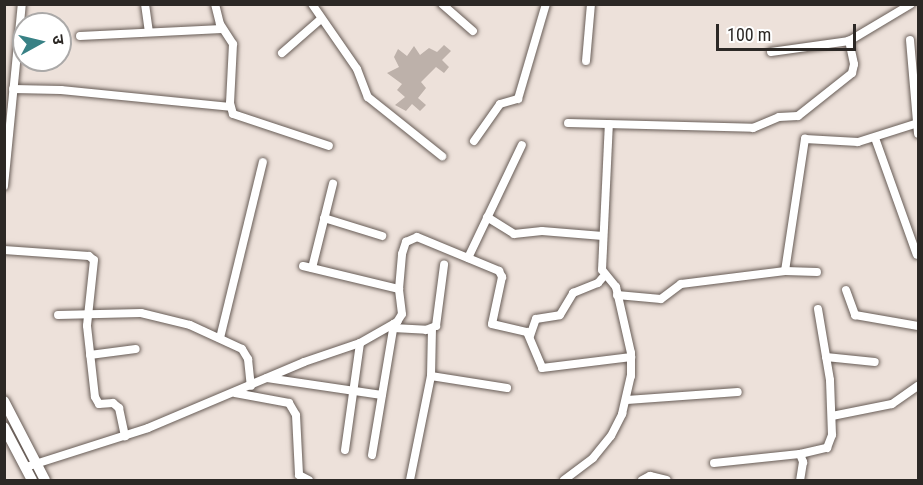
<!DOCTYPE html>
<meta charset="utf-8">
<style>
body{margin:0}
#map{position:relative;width:923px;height:485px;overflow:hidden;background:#ede1da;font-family:"Roboto Condensed","Noto Sans Devanagari",sans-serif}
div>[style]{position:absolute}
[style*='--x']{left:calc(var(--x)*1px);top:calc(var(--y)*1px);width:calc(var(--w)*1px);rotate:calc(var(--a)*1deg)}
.building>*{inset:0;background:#bdb1aa}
.roads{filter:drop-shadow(0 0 2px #675c56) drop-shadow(0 0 2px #675c56)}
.minor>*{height:8px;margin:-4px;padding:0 4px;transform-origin:4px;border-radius:4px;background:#fff}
.tertiary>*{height:10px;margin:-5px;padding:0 5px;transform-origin:5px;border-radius:5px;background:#fff}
span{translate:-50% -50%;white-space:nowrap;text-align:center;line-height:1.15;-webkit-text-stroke:5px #fff;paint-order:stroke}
.frame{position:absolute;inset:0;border:6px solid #2c2825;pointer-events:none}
.north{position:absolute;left:12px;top:12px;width:60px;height:60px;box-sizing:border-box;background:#fff;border:2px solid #aba9a8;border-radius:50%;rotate:82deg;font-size:16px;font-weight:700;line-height:24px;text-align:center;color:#2c2825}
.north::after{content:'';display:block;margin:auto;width:21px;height:27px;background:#388185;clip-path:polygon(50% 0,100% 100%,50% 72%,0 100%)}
.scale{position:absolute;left:716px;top:24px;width:140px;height:27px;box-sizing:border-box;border:3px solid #2c2825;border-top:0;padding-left:8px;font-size:18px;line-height:21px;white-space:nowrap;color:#2c2825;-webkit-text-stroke:4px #fff;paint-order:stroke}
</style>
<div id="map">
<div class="building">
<div style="clip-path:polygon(444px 45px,451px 51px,442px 60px,449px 67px,444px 73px,436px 67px,421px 82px,426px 88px,418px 98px,426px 105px,420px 111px,412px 104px,406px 111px,395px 105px,405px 97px,397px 90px,402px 84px,387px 73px,399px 67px,394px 57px,398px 49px,407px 56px,414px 46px,420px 55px,429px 48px,437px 52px)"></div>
</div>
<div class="roads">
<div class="minor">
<div style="--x:145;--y:4;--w:27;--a:82"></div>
<div style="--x:215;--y:4;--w:21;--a:76"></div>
<div style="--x:220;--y:24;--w:24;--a:57"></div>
<div style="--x:233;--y:44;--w:59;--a:92.9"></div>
<div style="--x:230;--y:103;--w:11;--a:75"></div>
<div style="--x:233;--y:114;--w:101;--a:18.4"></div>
<div style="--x:312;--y:4;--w:79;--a:55.3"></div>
<div style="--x:357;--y:69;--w:30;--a:69"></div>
<div style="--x:368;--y:97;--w:95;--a:38.6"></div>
<div style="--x:442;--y:4;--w:41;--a:41.1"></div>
<div style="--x:80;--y:36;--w:142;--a:-2.8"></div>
<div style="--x:910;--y:40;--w:94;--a:85.1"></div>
<div style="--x:771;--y:52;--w:79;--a:-8"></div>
<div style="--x:849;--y:41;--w:72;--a:-30.8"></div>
<div style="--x:282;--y:53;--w:52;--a:-41.1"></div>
<div style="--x:586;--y:61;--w:57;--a:-85"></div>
<div style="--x:13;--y:89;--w:48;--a:1.2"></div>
<div style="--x:61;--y:90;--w:170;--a:5.7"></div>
<div style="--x:568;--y:123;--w:185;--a:1.5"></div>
<div style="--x:753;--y:128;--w:28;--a:-23"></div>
<div style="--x:779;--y:117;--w:19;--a:-3"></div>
<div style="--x:798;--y:116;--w:69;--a:-38.5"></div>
<div style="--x:852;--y:73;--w:9;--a:-77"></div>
<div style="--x:854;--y:64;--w:24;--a:-102"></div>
<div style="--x:875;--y:138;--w:124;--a:70.3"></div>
<div style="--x:474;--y:141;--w:45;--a:-54.9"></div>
<div style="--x:500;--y:104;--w:19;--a:-16"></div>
<div style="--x:518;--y:99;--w:99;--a:-73.6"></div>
<div style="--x:4;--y:186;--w:183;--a:-84.4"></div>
<div style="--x:487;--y:217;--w:32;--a:32"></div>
<div style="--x:514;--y:234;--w:28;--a:-6"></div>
<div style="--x:542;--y:231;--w:61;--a:4.7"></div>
<div style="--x:324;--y:218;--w:61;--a:17.2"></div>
<div style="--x:4;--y:250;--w:85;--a:4"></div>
<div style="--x:89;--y:256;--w:6;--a:39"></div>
<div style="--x:94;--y:260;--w:66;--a:96.1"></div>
<div style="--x:87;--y:326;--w:71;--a:83.6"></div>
<div style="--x:95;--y:397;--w:8;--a:60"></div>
<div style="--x:99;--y:404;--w:14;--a:-4"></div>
<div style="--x:113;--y:403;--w:8;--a:40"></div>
<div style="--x:119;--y:408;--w:29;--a:78"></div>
<div style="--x:468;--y:258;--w:125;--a:-64.5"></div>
<div style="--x:303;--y:266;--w:99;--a:13.5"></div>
<div style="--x:312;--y:268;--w:87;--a:-76"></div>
<div style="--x:785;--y:271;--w:134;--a:-81.4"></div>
<div style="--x:805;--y:139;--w:53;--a:3.2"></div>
<div style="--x:858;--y:142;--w:63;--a:-17.6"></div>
<div style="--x:846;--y:290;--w:27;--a:70"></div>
<div style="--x:855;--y:315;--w:64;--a:9.9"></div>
<div style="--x:617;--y:295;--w:44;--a:5.2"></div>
<div style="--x:661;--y:299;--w:25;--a:-37"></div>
<div style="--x:681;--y:284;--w:105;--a:-7.1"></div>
<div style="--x:785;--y:271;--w:32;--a:2"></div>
<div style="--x:58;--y:315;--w:83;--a:-1.4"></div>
<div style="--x:141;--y:313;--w:50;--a:13.8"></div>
<div style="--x:190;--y:325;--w:57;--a:24.8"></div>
<div style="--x:242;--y:349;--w:12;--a:59"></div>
<div style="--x:248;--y:359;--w:27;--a:84"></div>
<div style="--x:393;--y:328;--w:33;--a:3"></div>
<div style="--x:426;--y:330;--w:11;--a:-22"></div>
<div style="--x:436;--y:326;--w:62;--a:-82.5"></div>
<div style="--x:530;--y:336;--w:18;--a:-71"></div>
<div style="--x:536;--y:319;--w:24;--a:-9"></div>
<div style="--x:560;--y:315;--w:26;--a:-59"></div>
<div style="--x:573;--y:293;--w:27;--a:-22"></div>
<div style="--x:598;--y:283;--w:11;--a:-49"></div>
<div style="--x:220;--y:338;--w:181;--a:-76.3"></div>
<div style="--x:90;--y:355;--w:46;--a:-7.4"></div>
<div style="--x:826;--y:357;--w:49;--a:5.8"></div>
<div style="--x:431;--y:376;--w:77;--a:9"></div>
<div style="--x:267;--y:378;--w:116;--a:8.4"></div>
<div style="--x:235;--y:393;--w:55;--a:10.5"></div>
<div style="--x:289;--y:403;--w:14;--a:60"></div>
<div style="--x:296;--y:415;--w:60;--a:87.1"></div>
<div style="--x:299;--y:475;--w:11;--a:27"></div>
<div style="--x:627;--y:400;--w:111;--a:-4.1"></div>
<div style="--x:832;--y:416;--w:61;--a:-11.3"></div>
<div style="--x:892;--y:404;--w:32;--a:-35"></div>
<div style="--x:345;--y:450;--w:108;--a:-82"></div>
<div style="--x:800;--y:454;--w:28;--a:-13"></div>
<div style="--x:827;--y:448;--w:14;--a:-69"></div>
<div style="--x:832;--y:435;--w:55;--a:-92.1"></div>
<div style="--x:830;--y:380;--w:72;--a:-99.6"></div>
<div style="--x:372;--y:455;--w:133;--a:-80.5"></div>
<div style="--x:714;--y:463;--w:86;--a:-6"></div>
<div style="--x:800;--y:454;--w:9;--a:69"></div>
<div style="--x:803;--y:462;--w:18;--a:99"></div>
<div style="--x:26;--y:467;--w:128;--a:-17.7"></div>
<div style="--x:148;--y:428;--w:169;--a:-22.9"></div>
<div style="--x:304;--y:362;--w:59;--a:-18.7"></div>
<div style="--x:360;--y:343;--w:43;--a:-29.6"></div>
<div style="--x:397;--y:322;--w:9;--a:-58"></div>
<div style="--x:402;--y:314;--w:25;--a:-97"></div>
<div style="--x:399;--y:289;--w:35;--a:-85"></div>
<div style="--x:402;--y:254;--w:13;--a:-72"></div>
<div style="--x:406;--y:242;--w:12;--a:-24"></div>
<div style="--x:417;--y:237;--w:89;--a:22.5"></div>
<div style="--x:499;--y:271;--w:7;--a:63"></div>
<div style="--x:502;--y:277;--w:48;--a:102"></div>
<div style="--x:492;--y:324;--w:36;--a:13"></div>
<div style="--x:527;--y:332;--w:39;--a:67"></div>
<div style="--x:542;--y:368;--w:90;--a:-7"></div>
<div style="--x:410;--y:480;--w:106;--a:-78.6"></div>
<div style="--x:431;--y:376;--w:47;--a:-88.8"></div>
<div style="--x:564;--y:480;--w:36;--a:-37"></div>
<div style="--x:593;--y:458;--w:28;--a:-51"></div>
<div style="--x:611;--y:436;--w:25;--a:-63"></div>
<div style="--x:622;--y:414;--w:39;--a:-77"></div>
<div style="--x:631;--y:376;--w:23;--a:-90"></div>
<div style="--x:631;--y:353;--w:68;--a:-102.8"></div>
<div style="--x:616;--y:287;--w:22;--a:-129"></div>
<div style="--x:602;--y:270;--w:146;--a:-87.3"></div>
<div style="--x:642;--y:480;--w:9;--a:-27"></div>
<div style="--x:650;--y:476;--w:17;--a:13"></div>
</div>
<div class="tertiary">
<div style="--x:4;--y:401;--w:89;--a:62.6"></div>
<div style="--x:4;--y:427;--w:60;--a:62.2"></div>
</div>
</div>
<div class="frame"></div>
<div class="north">उ</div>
<div class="scale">100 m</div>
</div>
